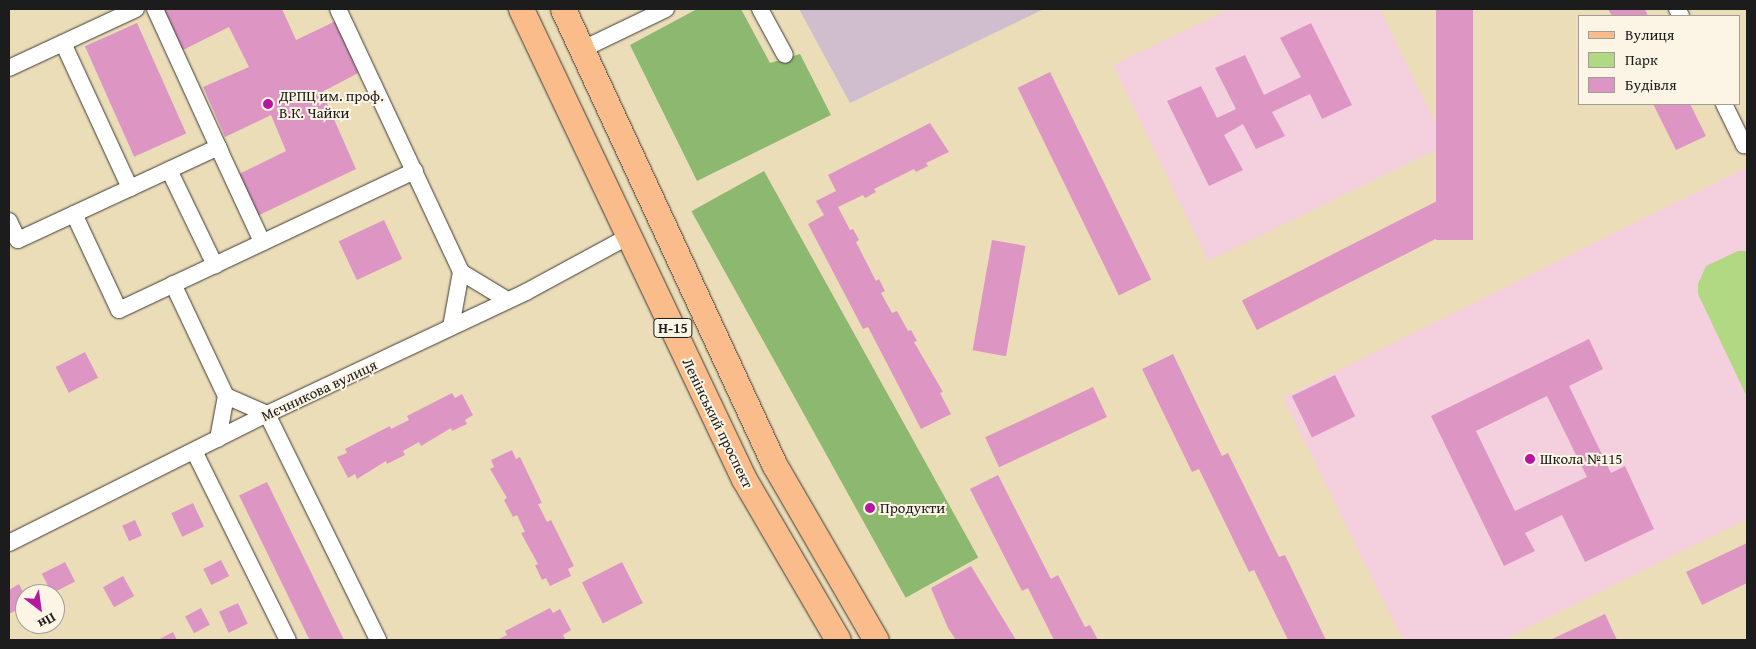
<!DOCTYPE html>
<meta charset="utf-8">
<style>
body{margin:0}
#map{position:relative;width:1756px;height:649px;overflow:hidden;background:#ecddb9;font-family:"Gentium Book Plus",serif}
div>[style]{position:absolute}
[style*='--x']{left:calc(var(--x)*1px);top:calc(var(--y)*1px);width:calc(var(--w)*1px);rotate:calc(var(--a)*1deg)}
.built>*{inset:0;background:#f4cfde}
.industrial>*{inset:0;background:#d0bdce}
.green>*{inset:0;background:#b1d882}
.forest>*{inset:0;background:#8cb870;transform-origin:0 0}
.building>*{inset:0;background:#dd96c3;transform-origin:0 0}
.roads{filter:drop-shadow(0 0 1px #3b3934) drop-shadow(0 0 1px #3b3934)}
.minor>*{height:16px;margin:-8px;padding:0 8px;transform-origin:8px;border-radius:8px;background:#fff}
.primary>*{height:25px;margin:-12.5px;padding:0 12.5px;transform-origin:12.5px;border-radius:12.5px;background:#f9bc8a}
.dots>*{width:14px;height:14px;translate:-50% -50%;box-sizing:border-box;border:2px solid #fcf5e5;border-radius:50%}
span{translate:-50% -50%;white-space:nowrap;text-align:center;line-height:1.15;-webkit-text-stroke:4px #fcf5e5;paint-order:stroke}
.shield-label span{padding:1px 4px;background:#fcf5e5;border:1px solid;border-radius:4px;-webkit-text-stroke-width:0}
.shield-label{font-size:14px;color:#1c1c1c;font-weight:700}
.poi-label{font-size:15px;color:#1c1c1c}
.left{translate:0 -50%;text-align:left}
.street-label{font-size:15px;color:#1c1c1c}
.frame{position:absolute;inset:0;border:10px solid #1c1c1c;pointer-events:none}
.legend{position:absolute;left:1578px;top:15px;width:162px;height:90px;box-sizing:border-box;background:#fcf5e5;border:1px solid #a29e95;margin:0;padding:6px 9px;list-style:none;font-size:15px;color:#1c1c1c}
.legend li{display:flex;align-items:center;gap:10px;height:25px}
.legend b{width:25px;border:1px solid #a29e95}
.north{position:absolute;left:15px;top:584px;width:50px;height:50px;box-sizing:border-box;background:#fcf5e5;border:1px solid #a29e95;border-radius:50%;rotate:150deg;font-size:14px;font-weight:700;line-height:20px;text-align:center;color:#1c1c1c}
.north::after{content:'';display:block;margin:auto;width:18px;height:22px;background:#b5179e;clip-path:polygon(50% 0,100% 100%,50% 72%,0 100%)}
</style>
<div id="map">
<div class="built">
<div style="clip-path:polygon(1230px 9px,1380px 9px,1446px 145px,1208px 261px,1113px 65px)"></div>
<div style="clip-path:polygon(1747px 167px,1747px 519px,1503px 640px,1403px 640px,1283px 398px)"></div>
</div>
<div class="industrial">
<div style="clip-path:polygon(799px 9px,1044px 9px,850px 103px)"></div>
</div>
<div class="green">
<div style="clip-path:polygon(1738px 251px,1747px 251px,1747px 397px,1698px 294px,1698px 284px,1706px 266px)"></div>
</div>
<div class="forest">
<div style="clip-path:polygon(697px 9px,741px 9px,770px 63px,800px 54px,831px 115px,697px 181px,630px 45px)"></div>
<div style="left:764px;top:171px;width:442px;height:83px;rotate:61deg"></div>
</div>
<div class="building">
<div style="clip-path:polygon(163px 9px,282px 9px,296px 40px,340px 19px,364px 70px,322px 92px,356px 169px,255px 217px,237px 175px,286px 151px,271px 115px,225px 137px,203px 87px,249px 67px,229px 27px,181px 51px)"></div>
<div style="left:1436px;top:9px;width:37px;height:231px"></div>
<div style="clip-path:polygon(1608px 9px,1645px 9px,1648px 16px,1612px 16px)"></div>
<div style="left:137px;top:23px;width:121px;height:57px;rotate:66deg"></div>
<div style="clip-path:polygon(1311px 23px,1352px 105px,1322px 119px,1310px 94px,1272px 112px,1285px 136px,1256px 149px,1243px 124px,1224px 135px,1243px 170px,1209px 186px,1167px 101px,1201px 86px,1217px 118px,1236px 109px,1215px 68px,1245px 55px,1264px 95px,1301px 77px,1280px 38px)"></div>
<div style="left:1050px;top:72px;width:231px;height:36px;rotate:64deg"></div>
<div style="clip-path:polygon(1653px 104px,1690px 104px,1706px 136px,1676px 150px)"></div>
<div style="clip-path:polygon(930px 123px,949px 152px,926px 163px,928px 166px,916px 172px,914px 169px,874px 189px,876px 192px,865px 198px,863px 195px,838px 207px,850px 230px,853px 229px,859px 240px,856px 242px,876px 281px,879px 279px,885px 291px,881px 293px,892px 313px,897px 311px,908px 331px,911px 330px,917px 341px,914px 342px,943px 392px,940px 393px,951px 414px,921px 429px,868px 327px,863px 329px,808px 224px,824px 215px,816px 201px,836px 191px,828px 175px)"></div>
<div style="left:1445px;top:197px;width:33px;height:228px;rotate:63deg"></div>
<div style="left:384px;top:220px;width:43px;height:50px;rotate:65deg"></div>
<div style="left:992px;top:240px;width:34px;height:112px;rotate:10deg"></div>
<div style="clip-path:polygon(evenodd,1589px 339px,1603px 369px,1569px 386px,1611px 473px,1625px 466px,1654px 529px,1585px 562px,1562px 515px,1525px 533px,1535px 551px,1504px 566px,1431px 416px,1589px 339px,1547px 396px,1587px 477px,1515px 511px,1476px 431px,1547px 396px)"></div>
<div style="left:85px;top:352px;width:29px;height:33px;rotate:63deg"></div>
<div style="clip-path:polygon(1173px 354px,1222px 456px,1228px 453px,1279px 557px,1285px 555px,1326px 640px,1288px 640px,1254px 570px,1249px 572px,1199px 469px,1192px 472px,1142px 369px)"></div>
<div style="left:1335px;top:375px;width:46px;height:48px;rotate:64deg"></div>
<div style="left:1093px;top:387px;width:33px;height:119px;rotate:65deg"></div>
<div style="clip-path:polygon(452px 393px,455px 398px,462px 394px,473px 415px,465px 420px,467px 424px,452px 431px,451px 428px,421px 446px,419px 442px,403px 451px,405px 455px,387px 464px,386px 461px,357px 479px,355px 474px,348px 478px,337px 457px,347px 453px,345px 449px,390px 426px,391px 429px,409px 420px,407px 416px)"></div>
<div style="clip-path:polygon(512px 450px,516px 459px,520px 457px,542px 503px,538px 504px,547px 522px,551px 520px,574px 566px,568px 569px,571px 576px,550px 586px,546px 578px,542px 580px,535px 565px,538px 564px,521px 533px,525px 532px,517px 515px,513px 517px,504px 500px,507px 498px,490px 469px,494px 467px,491px 460px)"></div>
<div style="clip-path:polygon(998px 475px,1051px 579px,1058px 575px,1085px 627px,1090px 625px,1098px 640px,1054px 640px,1028px 588px,1022px 591px,970px 489px)"></div>
<div style="left:267px;top:482px;width:176px;height:31px;rotate:64deg"></div>
<div style="left:193px;top:503px;width:26px;height:24px;rotate:65deg"></div>
<div style="left:135px;top:520px;width:17px;height:14px;rotate:66deg"></div>
<div style="clip-path:polygon(1747px 543px,1747px 583px,1702px 605px,1686px 572px)"></div>
<div style="left:221px;top:560px;width:18px;height:20px;rotate:63deg"></div>
<div style="left:65px;top:562px;width:22px;height:26px;rotate:63deg"></div>
<div style="left:622px;top:562px;width:46px;height:45px;rotate:63deg"></div>
<div style="clip-path:polygon(971px 566px,1016px 640px,956px 640px,948px 628px,931px 588px)"></div>
<div style="left:123px;top:576px;width:23px;height:23px;rotate:61deg"></div>
<div style="clip-path:polygon(19px 584px,25px 596px,25px 606px,9px 614px,9px 590px)"></div>
<div style="left:238px;top:603px;width:23px;height:21px;rotate:65deg"></div>
<div style="left:201px;top:608px;width:19px;height:18px;rotate:62deg"></div>
<div style="clip-path:polygon(550px 608px,553px 613px,560px 609px,571px 630px,563px 635px,565px 639px,497px 640px,507px 635px,505px 631px)"></div>
<div style="clip-path:polygon(1605px 614px,1617px 640px,1550px 640px)"></div>
<div style="clip-path:polygon(173px 632px,177px 640px,158px 640px)"></div>
</div>
<div class="roads">
<div class="minor">
<div style="--x:155;--y:9;--w:158;--a:65.4"></div>
<div style="--x:338;--y:9;--w:290;--a:64.9"></div>
<div style="--x:760;--y:9;--w:52;--a:61.5"></div>
<div style="--x:1677;--y:9;--w:8;--a:60"></div>
<div style="--x:63;--y:43;--w:160;--a:65.2"></div>
<div style="--x:583;--y:49;--w:92;--a:-25.7"></div>
<div style="--x:9;--y:68;--w:140;--a:-24.9"></div>
<div style="--x:1724;--y:104;--w:46;--a:64"></div>
<div style="--x:1744;--y:145;--w:3;--a:0"></div>
<div style="--x:169;--y:170;--w:106;--a:64.2"></div>
<div style="--x:74;--y:214;--w:106;--a:64.9"></div>
<div style="--x:119;--y:310;--w:327;--a:-25.2"></div>
<div style="--x:9;--y:221;--w:21;--a:65"></div>
<div style="--x:18;--y:240;--w:221;--a:-24.9"></div>
<div style="--x:218;--y:147;--w:105;--a:65.1"></div>
<div style="--x:173;--y:284;--w:124;--a:64.7"></div>
<div style="--x:451;--y:327;--w:56;--a:-79.7"></div>
<div style="--x:461;--y:272;--w:54;--a:31.3"></div>
<div style="--x:218;--y:439;--w:44;--a:-79.5"></div>
<div style="--x:226;--y:396;--w:45;--a:23.7"></div>
<div style="--x:267;--y:414;--w:252;--a:63.8"></div>
<div style="--x:194;--y:451;--w:211;--a:63.6"></div>
<div style="--x:9;--y:543;--w:288;--a:-26.6"></div>
<div style="--x:267;--y:414;--w:286;--a:-25.2"></div>
<div style="--x:526;--y:292;--w:117;--a:-28.5"></div>
</div>
<div class="primary">
<div style="--x:521;--y:9;--w:520;--a:64.62"></div>
<div style="--x:744;--y:479;--w:186;--a:59.7"></div>
<div style="--x:563;--y:9;--w:502;--a:65.12"></div>
<div style="--x:774;--y:464;--w:203;--a:59.9"></div>
</div>
</div>
<div class="dots">
<div style="left:268px;top:104px;background:#b5179e"></div>
<div style="left:1530px;top:459px;background:#b5179e"></div>
<div style="left:870px;top:508px;background:#b5179e"></div>
</div>
<div class="shield-label">
<span style="left:673px;top:328px">Н-15</span>
</div>
<div class="poi-label">
<span class="left" style="left:279px;top:104px">ДРПЦ им. проф.<br>В.К. Чайки</span>
<span class="left" style="left:1540px;top:459px">Школа №115</span>
<span class="left" style="left:880px;top:508px">Продукти</span>
</div>
<div class="street-label">
<span style="left:319px;top:390px;rotate:-25deg">Мєчникова вулиця</span>
<span style="left:718px;top:423px;rotate:64deg">Ленінський проспект</span>
</div>
<div class="frame"></div>
<ul class="legend">
<li><b style="height:6px;background:#f9bc8a"></b>Вулиця</li>
<li><b style="height:14px;background:#b1d882"></b>Парк</li>
<li><b style="height:14px;background:#dd96c3"></b>Будівля</li>
</ul>
<div class="north">Пн</div>
</div>
